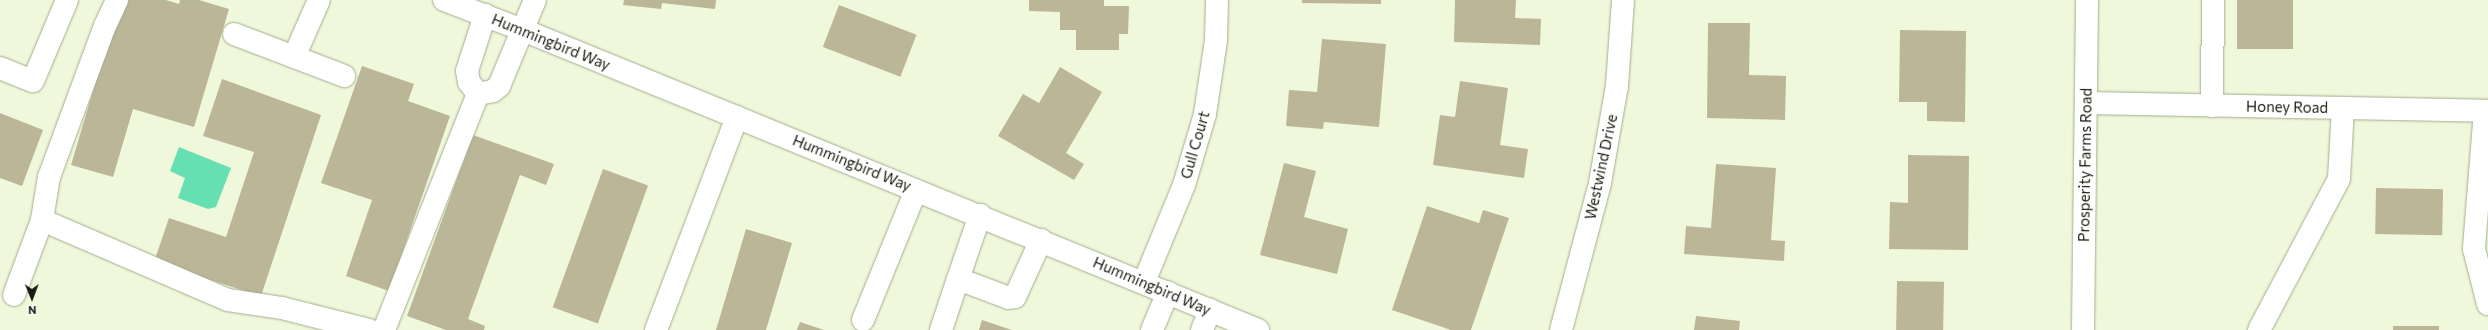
<!DOCTYPE html>
<style>
body{margin:0}
#map{position:relative;width:2488px;height:330px;overflow:hidden;background:#eff8da;font-family:Commissioner,sans-serif}
div>[style]{position:absolute}
[style*='--x']{left:calc(var(--x)*1px);top:calc(var(--y)*1px);width:calc(var(--w)*1px);rotate:calc(var(--a)*1deg)}
.water>*{inset:0;background:#66e0b3}
.building>*{inset:0;background:#bbb698;transform-origin:0 0}
.roads{filter:drop-shadow(0 0 1px #a4ac90) drop-shadow(0 0 1px #a4ac90)}
.minor>*{height:22px;margin:-11px;padding:0 11px;transform-origin:11px;border-radius:11px;background:#fff}
span{translate:-50% -50%;white-space:nowrap;text-align:center;line-height:1.15;-webkit-text-stroke:3.5px #fff;paint-order:stroke}
.street-label{font-size:15px;color:#191c11}
.north{position:absolute;left:12px;top:278px;width:40px;height:40px;-webkit-text-stroke:3px #fff;paint-order:stroke;rotate:179deg;font-size:11px;font-weight:700;line-height:16px;text-align:center;color:#191c11}
.north::after{content:'';display:block;margin:auto;width:14px;height:18px;background:#191c11;clip-path:polygon(50% 0,100% 100%,50% 72%,0 100%)}
</style>
<div id="map">
<div class="water">
<div style="clip-path:polygon(179px 147px,231px 168px,216px 207px,208px 209px,178px 198px,185px 178px,170px 171px)"></div>
</div>
<div class="building">
<div style="clip-path:polygon(120px 0,166px 0,179px 4px,180px 0,199px 0,229px 9px,194px 127px,133px 109px,113px 177px,71px 165px)"></div>
<div style="clip-path:polygon(624px 0,716px 0,715px 9px,662px 3px,661px 9px,623px 5px)"></div>
<div style="clip-path:polygon(1029px 0,1104px 0,1104px 6px,1129px 6px,1128px 34px,1119px 34px,1119px 50px,1076px 50px,1076px 30px,1060px 30px,1060px 12px,1029px 11px)"></div>
<div style="clip-path:polygon(1302px 0,1381px 0,1381px 4px,1302px 3px)"></div>
<div style="clip-path:polygon(1455px 0,1516px 0,1515px 18px,1541px 19px,1540px 45px,1454px 42px)"></div>
<div style="left:2237px;top:0;width:56px;height:49px"></div>
<div style="left:839px;top:5px;width:83px;height:45px;rotate:21deg"></div>
<div style="clip-path:polygon(1708px 23px,1750px 23px,1749px 75px,1786px 76px,1785px 120px,1707px 118px)"></div>
<div style="clip-path:polygon(1900px 30px,1966px 31px,1965px 122px,1927px 121px,1927px 102px,1899px 102px)"></div>
<div style="clip-path:polygon(1322px 39px,1386px 44px,1379px 127px,1324px 122px,1323px 129px,1286px 126px,1289px 90px,1317px 92px)"></div>
<div style="clip-path:polygon(362px 66px,414px 84px,408px 101px,450px 116px,389px 291px,346px 276px,372px 200px,321px 183px)"></div>
<div style="clip-path:polygon(1060px 67px,1102px 92px,1066px 153px,1084px 164px,1074px 180px,998px 136px,1023px 94px,1039px 103px)"></div>
<div style="clip-path:polygon(222px 79px,321px 115px,261px 296px,154px 262px,169px 218px,226px 237px,254px 152px,203px 136px)"></div>
<div style="clip-path:polygon(1460px 81px,1508px 88px,1500px 145px,1528px 149px,1524px 178px,1433px 165px,1440px 115px,1455px 117px)"></div>
<div style="clip-path:polygon(0 113px,43px 130px,22px 186px,0 178px)"></div>
<div style="clip-path:polygon(473px 135px,554px 164px,546px 185px,520px 175px,468px 319px,485px 326px,484px 330px,446px 330px,407px 316px)"></div>
<div style="clip-path:polygon(1908px 155px,1969px 156px,1968px 250px,1889px 249px,1890px 202px,1908px 203px)"></div>
<div style="clip-path:polygon(1284px 163px,1316px 171px,1304px 217px,1348px 229px,1337px 274px,1260px 255px)"></div>
<div style="clip-path:polygon(1716px 164px,1776px 168px,1771px 240px,1785px 241px,1784px 261px,1684px 254px,1686px 226px,1711px 228px)"></div>
<div style="left:603px;top:169px;width:48px;height:147px;rotate:20deg"></div>
<div style="left:2376px;top:188px;width:67px;height:46px;rotate:1deg"></div>
<div style="clip-path:polygon(1427px 206px,1479px 223px,1483px 210px,1509px 218px,1471px 330px,1451px 330px,1392px 310px)"></div>
<div style="clip-path:polygon(746px 229px,792px 243px,766px 330px,716px 330px)"></div>
<div style="left:1897px;top:281px;width:47px;height:49px;rotate:1deg"></div>
<div style="clip-path:polygon(1696px 316px,1740px 321px,1739px 330px,1694px 330px)"></div>
<div style="clip-path:polygon(982px 320px,1012px 330px,979px 330px)"></div>
<div style="clip-path:polygon(800px 322px,824px 330px,797px 330px)"></div>
<div style="left:2393px;top:326px;width:46px;height:4px"></div>
</div>
<div class="roads">
<div class="minor">
<div style="--x:444;--y:0;--w:85;--a:20.8"></div>
<div style="--x:523;--y:30;--w:794;--a:22.2"></div>
<div style="--x:234;--y:34;--w:118;--a:20.9"></div>
<div style="--x:294;--y:57;--w:62;--a:-66.3"></div>
<div style="--x:0;--y:68;--w:35;--a:22"></div>
<div style="--x:33;--y:81;--w:88;--a:-67.2"></div>
<div style="--x:478;--y:94;--w:15;--a:-127"></div>
<div style="--x:469;--y:82;--w:11;--a:-100"></div>
<div style="--x:467;--y:71;--w:59;--a:-72.2"></div>
<div style="--x:2086;--y:103;--w:402;--a:1.1"></div>
<div style="--x:2212;--y:106;--w:106;--a:-89.5"></div>
<div style="--x:2485;--y:111;--w:138;--a:94.6"></div>
<div style="--x:2474;--y:249;--w:57;--a:75.7"></div>
<div style="--x:42;--y:220;--w:44;--a:-80.8"></div>
<div style="--x:49;--y:177;--w:161;--a:-69.7"></div>
<div style="--x:105;--y:26;--w:29;--a:-65"></div>
<div style="--x:958;--y:279;--w:68;--a:-71"></div>
<div style="--x:1144;--y:282;--w:105;--a:-67.6"></div>
<div style="--x:1184;--y:185;--w:74;--a:-73.5"></div>
<div style="--x:1205;--y:114;--w:75;--a:-81.5"></div>
<div style="--x:1216;--y:40;--w:40;--a:-88.6"></div>
<div style="--x:14;--y:295;--w:80;--a:-69.5"></div>
<div style="--x:42;--y:220;--w:202;--a:23.3"></div>
<div style="--x:228;--y:300;--w:55;--a:8.4"></div>
<div style="--x:282;--y:308;--w:90;--a:14.2"></div>
<div style="--x:863;--y:320;--w:140;--a:-67.8"></div>
<div style="--x:384;--y:330;--w:254;--a:-68.3"></div>
<div style="--x:478;--y:94;--w:15;--a:-11"></div>
<div style="--x:493;--y:91;--w:8;--a:-40"></div>
<div style="--x:499;--y:86;--w:93;--a:-67.3"></div>
<div style="--x:656;--y:330;--w:228;--a:-69.2"></div>
<div style="--x:941;--y:330;--w:54;--a:-71.6"></div>
<div style="--x:958;--y:279;--w:54;--a:20.4"></div>
<div style="--x:1009;--y:298;--w:6;--a:-9"></div>
<div style="--x:1015;--y:297;--w:63;--a:-65.5"></div>
<div style="--x:1152;--y:330;--w:41;--a:-67.2"></div>
<div style="--x:1202;--y:330;--w:22;--a:-68"></div>
<div style="--x:1561;--y:330;--w:152;--a:-75.1"></div>
<div style="--x:1600;--y:183;--w:98;--a:-80.1"></div>
<div style="--x:1617;--y:86;--w:86;--a:-86"></div>
<div style="--x:2083;--y:330;--w:330;--a:-89.3"></div>
<div style="--x:2259;--y:330;--w:171;--a:-62.1"></div>
<div style="--x:2339;--y:179;--w:71;--a:-86.8"></div>
</div>
</div>
<div class="street-label">
<span style="left:551px;top:42px;rotate:22deg">Hummingbird Way</span>
<span style="left:2287px;top:107px;rotate:1deg">Honey Road</span>
<span style="left:1195px;top:145px;rotate:-74deg">Gull Court</span>
<span style="left:852px;top:163px;rotate:22deg">Hummingbird Way</span>
<span style="left:2085px;top:165px;rotate:-89deg">Prosperity Farms Road</span>
<span style="left:1601px;top:167px;rotate:-78deg">Westwind Drive</span>
<span style="left:1152px;top:286px;rotate:23deg">Hummingbird Way</span>
</div>
<div class="north">N</div>
</div>
